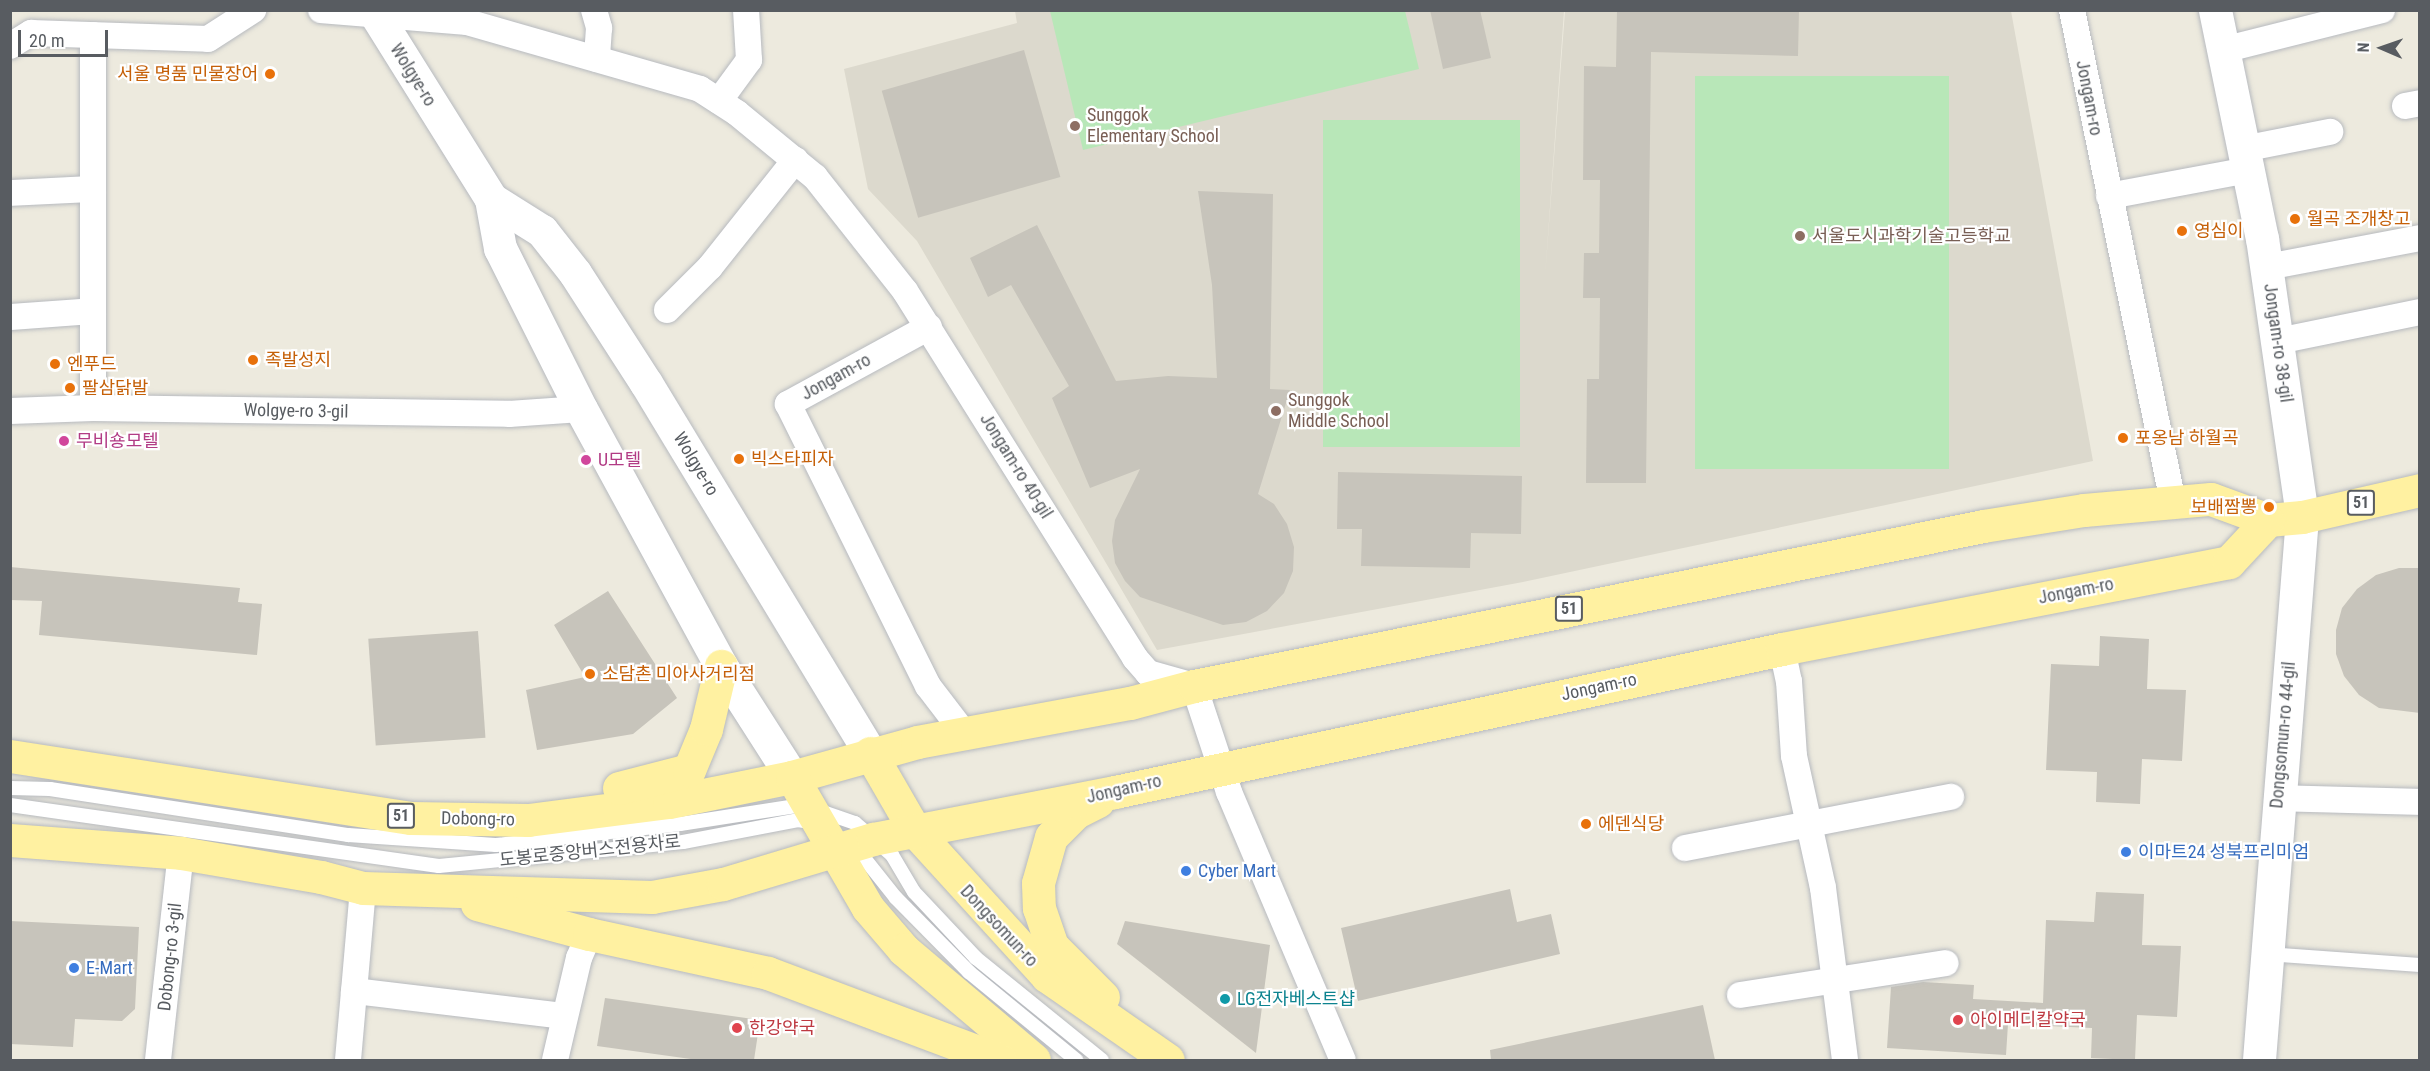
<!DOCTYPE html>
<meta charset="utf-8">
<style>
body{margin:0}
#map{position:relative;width:2430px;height:1071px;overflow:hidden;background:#edeade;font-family:"Roboto Condensed","Noto Sans KR",sans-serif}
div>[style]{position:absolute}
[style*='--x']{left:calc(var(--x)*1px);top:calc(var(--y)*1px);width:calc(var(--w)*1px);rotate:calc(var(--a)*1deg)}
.education>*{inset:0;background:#dcd9cd}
.green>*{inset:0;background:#b8e7b8;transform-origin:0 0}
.building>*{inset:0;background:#c7c4bb;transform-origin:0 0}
.roads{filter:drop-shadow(0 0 2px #b7babf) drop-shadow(0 0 2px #b7babf)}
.lane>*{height:14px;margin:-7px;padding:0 7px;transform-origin:7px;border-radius:7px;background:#fff}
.street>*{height:26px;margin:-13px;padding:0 13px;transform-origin:13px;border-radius:13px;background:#fff}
.secondary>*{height:33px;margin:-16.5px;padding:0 16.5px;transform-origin:16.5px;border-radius:16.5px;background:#fff}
.primary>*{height:33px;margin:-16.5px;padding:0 16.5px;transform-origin:16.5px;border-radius:16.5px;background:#fff1a1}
.dots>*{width:16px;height:16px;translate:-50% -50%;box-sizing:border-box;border:3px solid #fff;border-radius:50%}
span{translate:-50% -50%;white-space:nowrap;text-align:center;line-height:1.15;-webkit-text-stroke:4.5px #fff;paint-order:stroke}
.shield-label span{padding:2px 4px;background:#fff;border:2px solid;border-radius:4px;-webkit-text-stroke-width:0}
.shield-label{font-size:16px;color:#585c61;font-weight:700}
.food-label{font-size:18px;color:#c56008}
.right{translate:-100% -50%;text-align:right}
.left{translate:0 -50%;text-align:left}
.street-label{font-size:18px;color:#585c61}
.education-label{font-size:18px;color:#785e54}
.hotel-label{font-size:18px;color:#b23c85}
.shop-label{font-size:18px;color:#366cbe}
.culture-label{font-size:18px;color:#0d838f}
.health-label{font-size:18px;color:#be3a42}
.frame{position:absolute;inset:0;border:12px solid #585c61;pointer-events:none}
.north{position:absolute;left:2352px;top:18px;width:60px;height:60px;-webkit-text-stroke:4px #fff;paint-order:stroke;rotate:272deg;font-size:16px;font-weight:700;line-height:24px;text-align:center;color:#585c61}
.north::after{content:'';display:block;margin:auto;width:21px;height:27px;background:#585c61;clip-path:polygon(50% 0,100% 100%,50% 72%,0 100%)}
.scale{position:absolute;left:18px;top:30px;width:90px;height:27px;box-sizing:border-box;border:3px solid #585c61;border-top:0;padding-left:8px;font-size:18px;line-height:21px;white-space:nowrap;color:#585c61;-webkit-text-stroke:4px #fff;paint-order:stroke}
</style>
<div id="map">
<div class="education">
<div style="clip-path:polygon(1015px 11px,1564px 11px,1545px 277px,1565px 11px,2011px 11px,2093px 461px,1523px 582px,1157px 650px,917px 241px,868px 189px,844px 69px,1017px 23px)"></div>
</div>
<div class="green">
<div style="clip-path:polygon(1050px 11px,1405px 11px,1419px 69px,1083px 150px)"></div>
<div style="left:1949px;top:76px;width:393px;height:254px;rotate:90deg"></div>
<div style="left:1520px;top:120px;width:327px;height:197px;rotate:90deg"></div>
</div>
<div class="building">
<div style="clip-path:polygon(1430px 10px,1480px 10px,1491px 58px,1443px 69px)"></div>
<div style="clip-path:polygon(1617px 10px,1799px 10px,1798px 56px,1651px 52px,1646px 483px,1586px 483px,1587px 379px,1599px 379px,1600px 298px,1583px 298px,1584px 253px,1599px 253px,1600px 180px,1583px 180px,1584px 66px,1616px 67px)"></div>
<div style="left:1024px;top:50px;width:132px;height:148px;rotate:74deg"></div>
<div style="clip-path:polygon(1198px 191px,1273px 194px,1270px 389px,1290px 390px,1258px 494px,1274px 504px,1287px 524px,1294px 547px,1293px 571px,1284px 593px,1267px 611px,1246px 622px,1223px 625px,1140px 597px,1125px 581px,1115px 563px,1112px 541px,1115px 520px,1140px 469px,1090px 488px,1052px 398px,1069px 386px,1011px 285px,988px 297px,970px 258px,1037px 225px,1116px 381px,1168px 376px,1217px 378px,1212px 285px)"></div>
<div style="clip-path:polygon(1338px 472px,1522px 476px,1521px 534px,1471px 533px,1470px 568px,1361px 566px,1362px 529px,1337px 529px)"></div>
<div style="clip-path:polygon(10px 567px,240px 588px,238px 602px,262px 604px,257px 655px,39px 635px,42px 601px,10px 600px)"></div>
<div style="clip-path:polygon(2399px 568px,2420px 568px,2420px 713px,2379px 708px,2359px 695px,2344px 676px,2336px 654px,2336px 630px,2342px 608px,2357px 589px,2376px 575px)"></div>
<div style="clip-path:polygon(608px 591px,677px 698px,633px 734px,537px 750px,526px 690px,585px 677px,554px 625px)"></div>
<div style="left:478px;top:631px;width:107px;height:110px;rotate:86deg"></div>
<div style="clip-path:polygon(2100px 636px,2149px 639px,2147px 689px,2186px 690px,2182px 761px,2142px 759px,2140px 804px,2096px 802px,2097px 772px,2046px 770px,2051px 664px,2099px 666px)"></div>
<div style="clip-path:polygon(1510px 889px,1517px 922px,1551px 914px,1560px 954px,1358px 1001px,1341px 928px)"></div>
<div style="clip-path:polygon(2096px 892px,2144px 894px,2142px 945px,2181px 946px,2177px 1017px,2137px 1015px,2135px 1060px,2091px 1058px,2092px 1028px,2008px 1024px,2006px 1055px,1887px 1048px,1891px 987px,1923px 982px,1974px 985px,1973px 999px,2043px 1003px,2046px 920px,2094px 922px)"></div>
<div style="clip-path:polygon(10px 921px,139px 927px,135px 1009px,122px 1021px,75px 1019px,73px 1047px,10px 1044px)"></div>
<div style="clip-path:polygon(1125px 921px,1270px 945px,1256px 1053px,1117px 944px)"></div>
<div style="clip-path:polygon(605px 998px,760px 1020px,754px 1060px,698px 1060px,597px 1046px)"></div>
<div style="clip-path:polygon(1703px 1005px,1715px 1060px,1491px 1060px,1490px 1050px)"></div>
</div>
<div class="roads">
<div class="lane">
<div style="--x:10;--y:788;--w:40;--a:1.4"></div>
<div style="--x:50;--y:789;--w:302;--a:8.8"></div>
<div style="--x:348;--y:835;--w:148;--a:3.9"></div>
<div style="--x:496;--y:845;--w:185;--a:-6.5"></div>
<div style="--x:680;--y:824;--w:124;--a:-8.8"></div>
<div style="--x:803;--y:805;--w:55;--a:19.1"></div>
<div style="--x:855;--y:823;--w:49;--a:40.9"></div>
<div style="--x:892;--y:855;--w:43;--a:59.3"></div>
<div style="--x:914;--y:892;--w:91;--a:46.8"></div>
<div style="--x:976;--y:958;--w:162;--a:39"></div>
<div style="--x:10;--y:805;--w:433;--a:8.1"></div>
<div style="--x:439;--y:866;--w:245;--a:-5.6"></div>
<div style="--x:683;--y:842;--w:117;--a:-10.8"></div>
<div style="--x:798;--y:820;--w:17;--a:10"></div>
<div style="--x:853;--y:844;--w:69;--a:51.5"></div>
<div style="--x:896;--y:898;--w:104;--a:45.4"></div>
<div style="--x:969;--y:972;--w:139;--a:39.4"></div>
<div style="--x:2267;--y:954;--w:153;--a:4.1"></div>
</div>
<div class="street">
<div style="--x:321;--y:10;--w:146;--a:4.7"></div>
<div style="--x:467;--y:22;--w:242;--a:16"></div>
<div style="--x:700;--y:89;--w:44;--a:33"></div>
<div style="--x:737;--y:113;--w:101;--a:39.4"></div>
<div style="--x:815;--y:177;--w:145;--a:51.7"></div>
<div style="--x:905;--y:291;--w:433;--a:57.9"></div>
<div style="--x:1135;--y:658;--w:20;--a:49"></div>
<div style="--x:1148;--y:673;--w:48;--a:15.8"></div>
<div style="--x:1194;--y:686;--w:112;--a:71.7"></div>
<div style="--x:1229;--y:792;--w:291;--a:67"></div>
<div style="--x:594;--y:10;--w:19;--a:74"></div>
<div style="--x:599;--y:28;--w:31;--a:94"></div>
<div style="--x:2072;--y:10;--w:502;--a:78.4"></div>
<div style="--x:10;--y:46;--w:25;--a:-32"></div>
<div style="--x:31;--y:33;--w:177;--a:1.9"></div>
<div style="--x:208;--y:39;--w:54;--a:-32.8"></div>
<div style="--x:2223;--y:50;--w:164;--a:-14.1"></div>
<div style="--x:719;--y:101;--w:51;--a:-53.8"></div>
<div style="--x:749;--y:60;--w:50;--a:-93.4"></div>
<div style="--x:2405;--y:106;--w:15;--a:-11"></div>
<div style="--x:2243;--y:149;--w:89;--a:-11.1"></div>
<div style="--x:10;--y:193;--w:83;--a:-2.8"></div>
<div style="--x:2109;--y:196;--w:141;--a:-10.6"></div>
<div style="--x:2267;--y:267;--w:156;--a:-10.7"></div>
<div style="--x:667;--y:310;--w:61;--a:-45"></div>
<div style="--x:710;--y:267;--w:137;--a:-51.5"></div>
<div style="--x:10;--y:317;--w:83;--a:-4.1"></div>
<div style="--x:929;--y:327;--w:161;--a:151.4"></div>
<div style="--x:788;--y:404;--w:315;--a:63.6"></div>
<div style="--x:928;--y:686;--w:59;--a:52.5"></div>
<div style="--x:2278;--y:341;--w:145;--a:-11.5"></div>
<div style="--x:93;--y:408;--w:373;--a:-90"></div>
<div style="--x:10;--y:411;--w:83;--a:-2.1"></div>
<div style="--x:93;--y:408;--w:416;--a:0.8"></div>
<div style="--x:509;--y:414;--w:72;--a:-4"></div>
<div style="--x:1782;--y:649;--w:33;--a:78"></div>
<div style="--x:1789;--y:681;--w:75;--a:86.2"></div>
<div style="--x:1794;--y:756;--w:135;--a:77.6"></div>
<div style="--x:1823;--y:888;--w:173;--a:82.7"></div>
<div style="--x:2277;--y:798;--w:143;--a:1.6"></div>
<div style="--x:1685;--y:848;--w:271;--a:-10.9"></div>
<div style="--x:354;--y:991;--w:212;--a:6.8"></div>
<div style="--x:1740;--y:995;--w:208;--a:-8.8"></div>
<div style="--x:158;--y:1060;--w:208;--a:-83.7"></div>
<div style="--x:348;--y:1060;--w:173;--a:-85"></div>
<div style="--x:555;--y:1060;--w:105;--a:-76.8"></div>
<div style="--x:579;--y:958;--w:26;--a:-67"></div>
</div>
<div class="secondary">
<div style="--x:373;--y:10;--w:223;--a:58"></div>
<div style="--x:491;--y:199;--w:50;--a:79.6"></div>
<div style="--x:500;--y:248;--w:180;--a:63.3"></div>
<div style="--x:581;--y:409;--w:293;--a:61.4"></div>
<div style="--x:721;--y:666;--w:132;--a:57.4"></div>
<div style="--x:2215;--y:10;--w:233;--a:78.4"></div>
<div style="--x:2262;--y:238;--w:282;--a:81.8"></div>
<div style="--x:2302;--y:517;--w:545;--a:94.53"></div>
<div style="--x:491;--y:199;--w:60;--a:32.1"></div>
<div style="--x:542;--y:231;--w:53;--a:51.8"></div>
<div style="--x:575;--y:273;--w:131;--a:57.2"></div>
<div style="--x:646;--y:383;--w:433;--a:58.8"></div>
</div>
<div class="primary">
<div style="--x:870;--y:753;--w:90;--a:60"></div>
<div style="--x:915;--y:831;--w:196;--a:47.7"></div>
<div style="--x:1047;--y:976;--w:147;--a:34.8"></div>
<div style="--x:10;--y:756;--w:406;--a:8.8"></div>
<div style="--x:411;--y:818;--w:117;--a:1"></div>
<div style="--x:528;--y:820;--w:142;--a:-7.3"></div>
<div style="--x:669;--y:802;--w:126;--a:-11.5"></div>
<div style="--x:792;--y:777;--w:130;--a:-15.6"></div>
<div style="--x:917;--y:742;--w:217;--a:-10.4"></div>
<div style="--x:1130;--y:703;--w:66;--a:-14.9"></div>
<div style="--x:1194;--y:686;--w:805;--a:-11.46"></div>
<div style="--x:1983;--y:526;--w:102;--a:-9"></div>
<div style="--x:2084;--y:510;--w:127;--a:-5"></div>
<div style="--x:2211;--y:499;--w:61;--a:20.2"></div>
<div style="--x:2268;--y:520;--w:34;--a:-5"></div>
<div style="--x:2302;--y:517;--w:121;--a:-12.9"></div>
<div style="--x:792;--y:777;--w:151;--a:59.9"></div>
<div style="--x:868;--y:908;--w:55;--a:49.4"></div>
<div style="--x:904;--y:950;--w:170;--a:40.2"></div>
<div style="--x:619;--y:788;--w:72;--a:-14.4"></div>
<div style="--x:689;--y:770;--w:44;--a:-67.5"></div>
<div style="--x:706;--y:729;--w:65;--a:-76.6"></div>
<div style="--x:1098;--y:801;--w:25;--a:153"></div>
<div style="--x:1076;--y:812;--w:35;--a:135"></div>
<div style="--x:1051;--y:837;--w:48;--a:105.8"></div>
<div style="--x:1038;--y:883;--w:25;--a:88"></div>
<div style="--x:1039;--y:908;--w:40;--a:71.1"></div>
<div style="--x:1052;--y:946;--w:72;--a:45"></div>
<div style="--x:10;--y:840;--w:171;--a:4.3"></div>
<div style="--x:181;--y:853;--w:142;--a:9.7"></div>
<div style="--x:321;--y:877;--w:43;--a:14.7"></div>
<div style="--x:363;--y:888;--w:289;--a:1.8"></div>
<div style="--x:652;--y:897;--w:72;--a:-10.4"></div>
<div style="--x:723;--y:884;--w:157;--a:-16.7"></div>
<div style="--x:873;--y:839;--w:247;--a:-11"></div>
<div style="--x:1115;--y:792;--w:682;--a:-12.1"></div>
<div style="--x:1782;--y:649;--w:455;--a:-11"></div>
<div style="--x:2229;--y:562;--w:57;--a:-47.1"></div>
<div style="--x:477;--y:904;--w:116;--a:15"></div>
<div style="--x:589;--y:934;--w:183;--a:12.3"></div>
<div style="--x:768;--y:973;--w:248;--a:20.6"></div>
</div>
</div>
<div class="dots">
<div style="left:270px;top:74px;background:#e8710a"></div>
<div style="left:1075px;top:126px;background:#8d6e63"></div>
<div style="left:2295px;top:219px;background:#e8710a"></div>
<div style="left:2182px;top:231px;background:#e8710a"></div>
<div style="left:1800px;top:236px;background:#8d6e63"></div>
<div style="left:253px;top:360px;background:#e8710a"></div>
<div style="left:55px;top:364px;background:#e8710a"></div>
<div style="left:70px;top:388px;background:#e8710a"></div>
<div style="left:1276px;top:411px;background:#8d6e63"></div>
<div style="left:2123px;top:438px;background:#e8710a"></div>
<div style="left:64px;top:441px;background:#d1479c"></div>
<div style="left:739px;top:459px;background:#e8710a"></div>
<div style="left:586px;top:460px;background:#d1479c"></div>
<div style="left:2269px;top:507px;background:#e8710a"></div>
<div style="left:590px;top:674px;background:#e8710a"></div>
<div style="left:1586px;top:824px;background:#e8710a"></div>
<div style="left:2126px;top:852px;background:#3f7fe0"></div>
<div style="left:1186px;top:871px;background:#3f7fe0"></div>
<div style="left:74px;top:968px;background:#3f7fe0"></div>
<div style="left:1225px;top:999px;background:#0f9aa8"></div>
<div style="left:1958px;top:1020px;background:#e0444e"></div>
<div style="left:737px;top:1028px;background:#e0444e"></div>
</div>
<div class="shield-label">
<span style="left:2361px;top:503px">51</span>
<span style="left:1569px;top:609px">51</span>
<span style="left:401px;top:816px">51</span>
</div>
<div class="food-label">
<span class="right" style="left:258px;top:74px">서울 명품 민물장어</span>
<span class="left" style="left:2307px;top:219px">월곡 조개창고</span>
<span class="left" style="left:2194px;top:231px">영심이</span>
<span class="left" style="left:265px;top:360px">족발성지</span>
<span class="left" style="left:67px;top:364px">엔푸드</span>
<span class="left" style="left:82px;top:388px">팔삼닭발</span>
<span class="left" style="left:2135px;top:438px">포옹남 하월곡</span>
<span class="left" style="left:751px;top:459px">빅스타피자</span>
<span class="right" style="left:2257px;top:507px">보배짬뽕</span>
<span class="left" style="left:602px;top:674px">소담촌 미아사거리점</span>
<span class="left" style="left:1598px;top:824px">에덴식당</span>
</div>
<div class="street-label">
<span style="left:413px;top:75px;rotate:58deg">Wolgye-ro</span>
<span style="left:2089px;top:98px;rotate:79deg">Jongam-ro</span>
<span style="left:2278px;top:343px;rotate:82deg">Jongam-ro 38-gil</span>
<span style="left:836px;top:377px;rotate:-29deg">Jongam-ro</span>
<span style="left:296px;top:411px;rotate:1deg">Wolgye-ro 3-gil</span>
<span style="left:696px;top:464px;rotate:59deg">Wolgye-ro</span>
<span style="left:1016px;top:466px;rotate:58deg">Jongam-ro 40-gil</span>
<span style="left:2076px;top:591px;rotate:-11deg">Jongam-ro</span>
<span style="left:1599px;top:687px;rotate:-12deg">Jongam-ro</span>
<span style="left:2283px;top:735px;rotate:-85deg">Dongsomun-ro 44-gil</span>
<span style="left:1124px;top:789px;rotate:-13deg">Jongam-ro</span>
<span style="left:478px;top:819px;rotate:1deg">Dobong-ro</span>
<span style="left:590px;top:851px;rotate:-6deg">도봉로중앙버스전용차로</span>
<span style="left:999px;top:926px;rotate:47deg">Dongsomun-ro</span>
<span style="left:170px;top:957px;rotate:-84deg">Dobong-ro 3-gil</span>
</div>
<div class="education-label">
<span class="left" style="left:1087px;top:126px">Sunggok<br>Elementary School</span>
<span class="left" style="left:1812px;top:236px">서울도시과학기술고등학교</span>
<span class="left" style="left:1288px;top:411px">Sunggok<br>Middle School</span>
</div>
<div class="hotel-label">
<span class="left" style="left:76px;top:441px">무비숑모텔</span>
<span class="left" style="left:598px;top:460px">U모텔</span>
</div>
<div class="shop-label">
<span class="left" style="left:2138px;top:852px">이마트24 성북프리미엄</span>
<span class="left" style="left:1198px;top:871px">Cyber Mart</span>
<span class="left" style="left:86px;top:968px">E-Mart</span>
</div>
<div class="culture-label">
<span class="left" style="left:1237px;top:999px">LG전자베스트샵</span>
</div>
<div class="health-label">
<span class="left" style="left:1970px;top:1020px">아이메디칼약국</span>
<span class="left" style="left:749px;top:1028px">한강약국</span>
</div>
<div class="frame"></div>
<div class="north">N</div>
<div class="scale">20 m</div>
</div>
